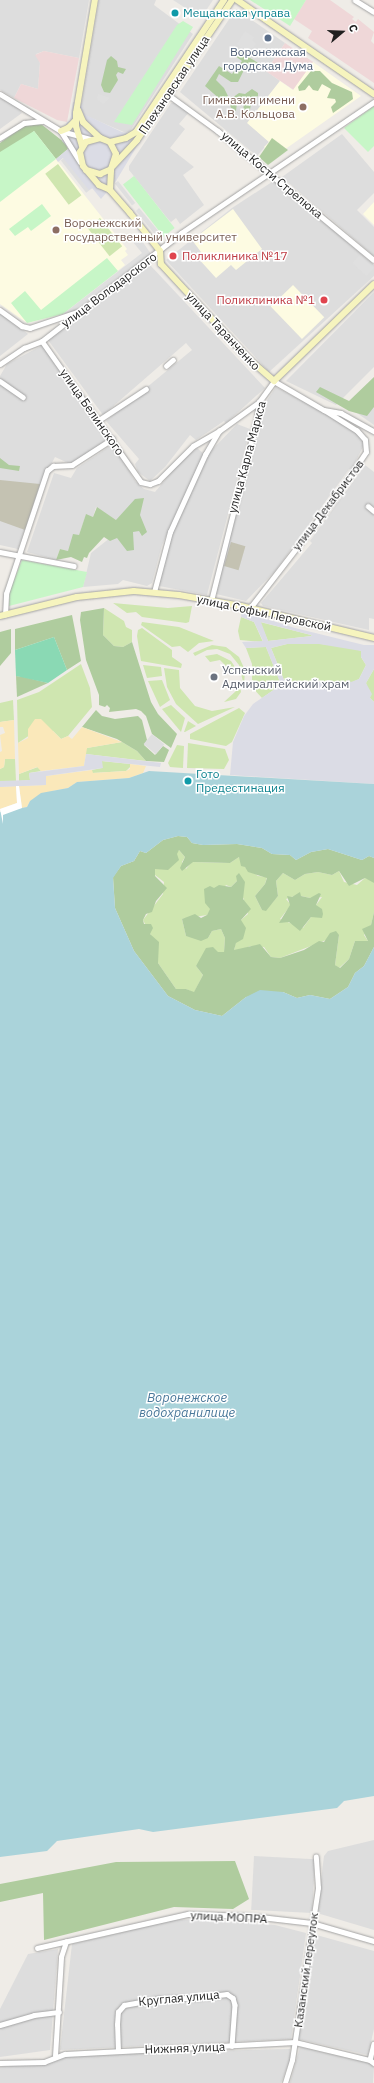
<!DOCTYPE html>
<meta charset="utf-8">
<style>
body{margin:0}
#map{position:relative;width:374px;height:2083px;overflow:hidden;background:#efece7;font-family:"IBM Plex Sans",sans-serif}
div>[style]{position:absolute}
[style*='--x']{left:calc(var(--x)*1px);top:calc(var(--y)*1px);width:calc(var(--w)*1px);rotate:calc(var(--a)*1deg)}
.residential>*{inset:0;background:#ddd;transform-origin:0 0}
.commercial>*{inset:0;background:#efd7d8;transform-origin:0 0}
.education>*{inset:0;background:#fdfbe2;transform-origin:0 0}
.construction>*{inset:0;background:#c4c2b2;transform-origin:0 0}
.grass>*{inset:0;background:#cfe6b0;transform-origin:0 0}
.forest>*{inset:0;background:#afcc9e}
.sand>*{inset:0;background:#fae8ba}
.park>*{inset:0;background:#c7f6c7;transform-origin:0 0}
.pitch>*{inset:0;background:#8ad9b4}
.parking>*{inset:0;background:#dfdfdf;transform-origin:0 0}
.plaza>*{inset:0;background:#dbdce5}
.water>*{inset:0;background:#aad3da}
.pier>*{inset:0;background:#fff}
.roads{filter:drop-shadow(0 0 1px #a3a3a3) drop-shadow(0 0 1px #a3a3a3)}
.street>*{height:4.5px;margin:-2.25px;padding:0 2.25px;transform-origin:2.25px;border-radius:2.25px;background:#fff}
.secondary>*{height:6px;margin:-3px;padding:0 3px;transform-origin:3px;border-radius:3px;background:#f6f4be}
.dots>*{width:11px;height:11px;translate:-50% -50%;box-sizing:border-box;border:2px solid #fff;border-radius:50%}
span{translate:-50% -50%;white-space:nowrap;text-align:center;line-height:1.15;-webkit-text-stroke:3px #fff;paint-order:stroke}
.culture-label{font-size:12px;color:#0d838f}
.left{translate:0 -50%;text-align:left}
.service-label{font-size:12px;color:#4e5e75}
.street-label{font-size:12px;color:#1f1f1f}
.education-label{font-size:12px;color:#785e54}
.right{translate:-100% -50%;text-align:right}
.health-label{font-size:12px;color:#be3a42}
.worship-label{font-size:12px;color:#5b616d}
.water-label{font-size:13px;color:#4b799b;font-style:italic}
.north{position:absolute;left:322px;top:12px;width:40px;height:40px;-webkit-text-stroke:3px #fff;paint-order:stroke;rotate:71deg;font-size:11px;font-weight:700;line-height:16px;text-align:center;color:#1f1f1f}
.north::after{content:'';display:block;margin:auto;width:14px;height:18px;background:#1f1f1f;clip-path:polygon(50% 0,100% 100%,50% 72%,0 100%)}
</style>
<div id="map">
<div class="residential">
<div style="clip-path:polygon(0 0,89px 0,79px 58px,44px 51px,36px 54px,40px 63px,38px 89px,21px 84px,14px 98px,0 90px)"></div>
<div style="clip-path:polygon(99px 0,156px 0,154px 5px,193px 34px,130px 131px,126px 133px,80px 113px)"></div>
<div style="clip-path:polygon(236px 9px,285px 43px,266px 71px,280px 81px,248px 123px,269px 142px,257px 156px,180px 92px)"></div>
<div style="clip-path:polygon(0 98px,16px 105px,22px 113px,0 129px)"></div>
<div style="clip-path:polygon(179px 102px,190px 111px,179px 124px,185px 129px,170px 148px,194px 167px,183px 175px,204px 205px,180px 224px,176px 218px,171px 222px,168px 219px,129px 170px,129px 166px,171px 103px)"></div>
<div style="clip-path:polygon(342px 134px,374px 172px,374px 193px,357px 210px,374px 227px,374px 256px,282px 177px)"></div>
<div style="clip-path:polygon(275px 180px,374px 265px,374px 276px,269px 372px,166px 260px,232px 208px)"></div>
<div style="clip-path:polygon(150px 265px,265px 388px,226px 423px,224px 421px,196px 440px,190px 435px,165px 467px,150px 481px,138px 472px,135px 464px,139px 459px,106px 421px,192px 350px,186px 343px,103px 415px,48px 340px)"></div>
<div style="clip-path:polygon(374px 292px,374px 367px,336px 405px,286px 381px)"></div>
<div style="clip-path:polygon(0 312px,28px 334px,0 356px)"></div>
<div style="clip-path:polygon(43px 345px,108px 438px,75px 466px,55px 457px,42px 482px,18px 549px,0 545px,0 376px,7px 364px)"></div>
<div style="clip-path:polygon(374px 380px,374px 425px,347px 406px)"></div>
<div style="clip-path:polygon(276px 387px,350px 427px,359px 435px,364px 445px,351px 470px,349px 469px,276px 570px,246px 601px,216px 594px,259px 412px)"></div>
<div style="clip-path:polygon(237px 424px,250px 429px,207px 595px,159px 586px,175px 520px,178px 519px,206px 456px)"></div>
<div style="clip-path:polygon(113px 444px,135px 481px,144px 489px,155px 492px,181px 461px,197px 448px,204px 454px,162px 545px,152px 583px,147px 586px,123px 580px,118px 584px,83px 587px,91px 553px,125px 526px,96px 507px,93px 517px,86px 515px,79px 535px,68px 551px,60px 549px,56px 560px,27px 552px,54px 473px,71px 478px,77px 468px)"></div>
<div style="clip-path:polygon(365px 465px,374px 472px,374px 507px,370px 504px,367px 507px,374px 513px,374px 619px,369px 618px,369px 630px,263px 606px,261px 603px,312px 543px,310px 541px)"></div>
<div style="clip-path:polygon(374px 1840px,374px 1930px,317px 1913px,324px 1856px,328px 1851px)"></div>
<div style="left:254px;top:1856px;width:61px;height:54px;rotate:3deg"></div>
<div style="clip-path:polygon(198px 1919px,275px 1925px,306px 1933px,291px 2039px,60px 2050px,72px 1944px,174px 1920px)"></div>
<div style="clip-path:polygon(313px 1934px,374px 1951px,374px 2029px,368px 2055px,298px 2039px)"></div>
<div style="clip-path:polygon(58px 1949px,50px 2050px,0 2057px,0 2009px,28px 1954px)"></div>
<div style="clip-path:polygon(300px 2047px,369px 2063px,374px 2067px,373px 2083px,290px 2083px)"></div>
<div style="clip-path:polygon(290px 2049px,290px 2060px,281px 2083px,0 2083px,0 2067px,50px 2061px,78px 2054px)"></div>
</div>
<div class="commercial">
<div style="clip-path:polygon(306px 0,330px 0,354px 17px,352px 19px,356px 22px,358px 19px,374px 32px,371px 41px,374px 44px,374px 83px,308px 38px,312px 31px,294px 19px)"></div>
<div style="left:285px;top:43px;width:34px;height:34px;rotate:34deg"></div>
<div style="clip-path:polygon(44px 51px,79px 58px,67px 122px,57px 120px,14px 98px,21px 84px,38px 89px,40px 63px,35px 55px)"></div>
</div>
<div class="education">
<div style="clip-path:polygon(313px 62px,361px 96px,274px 157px,264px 147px,269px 142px,247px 123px,280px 81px,293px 90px)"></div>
<div style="clip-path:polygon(34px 131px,127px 249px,125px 251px,128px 255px,121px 260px,125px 265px,63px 314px,27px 323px,0 304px,0 152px)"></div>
<div style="clip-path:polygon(374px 202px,374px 225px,363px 214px)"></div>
<div style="clip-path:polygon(233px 209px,262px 249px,236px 270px,231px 265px,216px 278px,197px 257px,201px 252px,192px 240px)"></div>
<div style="left:293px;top:285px;width:45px;height:31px;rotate:46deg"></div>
</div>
<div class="construction">
<div style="clip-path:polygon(0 480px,40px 484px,25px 530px,0 521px)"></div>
<div style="left:231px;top:542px;width:15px;height:25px;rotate:16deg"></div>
</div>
<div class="grass">
<div style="left:58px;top:164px;width:39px;height:16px;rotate:53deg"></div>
<div style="left:100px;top:218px;width:36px;height:16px;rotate:52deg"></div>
<div style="clip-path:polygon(113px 603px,168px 608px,192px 606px,189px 622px,186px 623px,142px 617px,136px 612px,127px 613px)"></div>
<div style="clip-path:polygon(104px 608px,124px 621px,126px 627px,132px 630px,132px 642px,123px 647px,114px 646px,103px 635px)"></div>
<div style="clip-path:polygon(241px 617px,254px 622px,263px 642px,240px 640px,238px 631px)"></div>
<div style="clip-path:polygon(142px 622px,179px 627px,214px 641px,199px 643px,188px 652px,180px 646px,172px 647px,141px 625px)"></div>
<div style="clip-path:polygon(260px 622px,311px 635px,312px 636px,268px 641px)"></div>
<div style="clip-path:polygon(142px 628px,172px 650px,172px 657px,182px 664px,181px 668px,141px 661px,137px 636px,138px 630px)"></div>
<div style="clip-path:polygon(309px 643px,344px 646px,362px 651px,361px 657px,366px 665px,359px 679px,345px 686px,321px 681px,293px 684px,284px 680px,271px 648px,287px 644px)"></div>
<div style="clip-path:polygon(212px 645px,226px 647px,239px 657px,245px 670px,244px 686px,239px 665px,230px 654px,217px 649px,207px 650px,195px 656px,193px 653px)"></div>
<div style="clip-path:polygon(266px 647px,280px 682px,275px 689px,262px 698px,252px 687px,252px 664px,246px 648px)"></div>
<div style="clip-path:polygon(217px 654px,231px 661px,235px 667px,232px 672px,220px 660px,210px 662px,205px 656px)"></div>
<div style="clip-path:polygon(81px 664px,90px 688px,92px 707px,68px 736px,61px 739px,53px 731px,30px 735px,18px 743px,17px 700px,39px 692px)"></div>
<div style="clip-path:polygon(143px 665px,161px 667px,162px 676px,147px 678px)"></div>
<div style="clip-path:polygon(164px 668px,179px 670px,180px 688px,195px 706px,212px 711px,235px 707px,198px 724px,176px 704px,167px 687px)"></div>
<div style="clip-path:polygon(374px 669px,374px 702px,370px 698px,366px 683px)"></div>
<div style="clip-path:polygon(162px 680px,170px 700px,160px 707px,148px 681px)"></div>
<div style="clip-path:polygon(239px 680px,241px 692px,236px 699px,224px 702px,236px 691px)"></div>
<div style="clip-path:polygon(13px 700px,14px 720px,0 722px,0 703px)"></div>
<div style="clip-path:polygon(171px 705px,185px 718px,181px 732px,162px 709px)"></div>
<div style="clip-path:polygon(239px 708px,245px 713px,232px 742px,226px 746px,190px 739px,190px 734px)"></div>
<div style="clip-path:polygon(188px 721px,196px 726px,185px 732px,184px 732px)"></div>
<div style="clip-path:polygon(122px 742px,137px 751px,146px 761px,86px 754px,85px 751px,87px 748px)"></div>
<div style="clip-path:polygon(188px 743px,225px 749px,229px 760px,224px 769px,187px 768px)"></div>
<div style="clip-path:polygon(177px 745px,184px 746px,183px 768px,170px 767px,168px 763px)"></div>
<div style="clip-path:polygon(5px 759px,15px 759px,16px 781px,0 781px,0 769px,4px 767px)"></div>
<div style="clip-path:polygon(101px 761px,130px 764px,131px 766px,126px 771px,92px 773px,92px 770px,102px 768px)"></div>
<div style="clip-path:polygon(38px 767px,41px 771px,29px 773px,30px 780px,19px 781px,19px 774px)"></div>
<div style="clip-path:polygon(evenodd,179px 850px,185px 857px,182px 862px,186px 869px,192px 862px,230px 863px,239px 857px,245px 867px,258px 876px,267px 877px,265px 884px,255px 896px,262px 910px,266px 910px,278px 896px,276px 881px,283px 873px,295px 880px,305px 874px,318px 872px,332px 875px,339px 871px,344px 882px,357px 885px,365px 878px,372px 880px,374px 883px,374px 912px,371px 925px,364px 935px,368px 941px,355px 941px,349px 959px,339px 968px,335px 965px,339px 935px,280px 958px,271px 957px,264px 947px,250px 946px,242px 950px,234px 950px,241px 920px,248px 914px,242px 894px,244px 889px,237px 881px,231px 887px,226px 885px,207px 915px,182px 919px,186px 936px,208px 938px,212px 931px,221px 929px,225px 938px,224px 952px,218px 952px,196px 966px,203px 975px,194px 993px,186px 989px,176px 989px,158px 963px,157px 947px,143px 920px,163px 894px,164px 882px,155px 875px,155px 869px,160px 868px,179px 850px,297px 895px,310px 898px,322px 897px,316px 905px,317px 917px,311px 917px,303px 928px,280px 919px,291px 905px,286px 899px,297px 895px)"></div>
</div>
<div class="forest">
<div style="clip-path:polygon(235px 48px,244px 51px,245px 55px,260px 64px,258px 68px,252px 67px,248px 71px,245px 68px,238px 82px,231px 82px,219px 74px,216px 80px,224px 88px,228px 96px,222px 101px,205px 86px,219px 66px,232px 74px,242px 61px,231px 53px)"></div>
<div style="clip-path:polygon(111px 56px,117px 61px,118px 67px,126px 69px,123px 74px,118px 72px,116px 75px,118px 80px,110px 93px,104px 92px,101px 85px,107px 60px)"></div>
<div style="clip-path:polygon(311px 71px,320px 71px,332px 83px,352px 92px,353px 99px,333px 113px,331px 107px,336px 102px,335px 99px,327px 98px,331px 89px,322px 84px,318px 91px,313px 90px,309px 85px,305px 90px,299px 91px,298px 87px)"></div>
<div style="clip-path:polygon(252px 89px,258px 93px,258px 96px,252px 99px,249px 115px,243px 114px,244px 101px,237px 103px,236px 111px,231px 108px,229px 100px,239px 93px,245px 94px)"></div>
<div style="clip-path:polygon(36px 123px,41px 124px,65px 143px,68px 149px,56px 159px,34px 131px,0 165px,0 143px,25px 125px)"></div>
<div style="clip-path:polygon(272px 138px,288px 150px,268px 165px,259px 157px)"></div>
<div style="clip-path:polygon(374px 377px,374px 407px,367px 416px,349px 411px,316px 392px,320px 387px,349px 401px)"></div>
<div style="clip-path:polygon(0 458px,9px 465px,20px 466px,19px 471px,0 468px)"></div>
<div style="clip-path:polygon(144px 498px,140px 515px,147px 532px,142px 536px,139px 531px,133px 532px,134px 550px,127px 551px,117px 538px,110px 541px,104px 537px,89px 553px,87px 558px,84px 557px,82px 562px,71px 557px,56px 560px,60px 549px,68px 551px,73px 534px,79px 535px,86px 514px,93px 517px,97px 507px,116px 520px,135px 499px)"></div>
<div style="clip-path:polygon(104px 608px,103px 635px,114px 646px,123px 647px,132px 642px,151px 702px,158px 714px,177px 734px,171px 748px,152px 734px,146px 716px,141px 711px,136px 709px,109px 712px,110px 708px,107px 705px,105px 707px,99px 705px,99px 695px,86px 660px,80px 620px,81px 612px)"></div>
<div style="clip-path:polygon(72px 615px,81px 661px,67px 670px,54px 637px,15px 650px,15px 629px)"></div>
<div style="clip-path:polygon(11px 629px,11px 653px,0 666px,0 632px)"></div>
<div style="clip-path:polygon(16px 676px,24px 677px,48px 683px,17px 697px)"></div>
<div style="clip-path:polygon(96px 710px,102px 716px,115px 719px,138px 716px,142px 720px,147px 740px,144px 745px,155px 755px,163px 746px,169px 750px,164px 762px,146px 761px,137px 751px,117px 739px,82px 727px)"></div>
<div style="clip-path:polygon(178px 836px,187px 837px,192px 843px,203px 845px,237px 844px,262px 848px,272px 854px,290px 855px,296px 860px,311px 852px,328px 849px,362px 860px,369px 856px,374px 858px,374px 883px,365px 878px,349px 886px,339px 871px,332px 875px,318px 872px,305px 874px,295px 880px,283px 873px,276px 881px,278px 896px,266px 911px,262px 910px,255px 896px,265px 884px,267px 878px,248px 872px,245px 867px,241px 866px,239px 857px,230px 863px,193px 862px,182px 871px,180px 868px,185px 857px,179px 850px,177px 854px,179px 860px,168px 870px,155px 869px,155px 876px,167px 888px,156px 901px,152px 912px,146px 914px,143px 920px,144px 924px,151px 924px,153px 928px,150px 934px,159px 942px,158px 963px,176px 989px,186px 989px,194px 992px,203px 975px,196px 966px,206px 948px,213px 947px,218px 952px,224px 952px,225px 938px,221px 929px,212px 931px,208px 938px,201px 941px,186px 936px,182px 919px,195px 914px,201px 918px,207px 915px,210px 909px,205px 903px,204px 889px,210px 886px,214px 888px,219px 885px,231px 887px,237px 881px,236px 876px,239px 873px,245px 882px,243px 899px,251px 909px,241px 920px,246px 928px,243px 939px,236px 943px,234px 950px,260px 944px,271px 957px,280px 958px,304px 950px,319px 941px,324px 942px,330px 933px,336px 931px,339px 935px,335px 965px,340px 968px,349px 959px,355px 941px,368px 941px,362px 929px,371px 925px,374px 912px,374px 947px,364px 966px,355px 973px,348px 987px,330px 999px,310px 995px,297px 998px,283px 992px,246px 997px,222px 1016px,195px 1010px,168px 996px,134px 951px,115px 908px,113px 877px,121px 866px,134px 861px,140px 851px,146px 853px,163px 840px)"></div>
<div style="clip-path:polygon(300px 892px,301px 896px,310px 898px,319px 893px,321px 894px,316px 905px,322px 909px,323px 914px,322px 918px,311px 917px,300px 931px,289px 922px,279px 923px,290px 905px,287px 896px,292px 897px)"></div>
<div style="clip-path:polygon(235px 1861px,249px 1899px,233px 1909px,174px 1907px,44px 1940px,43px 1893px,0 1902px,0 1884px,116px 1862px)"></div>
</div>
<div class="sand">
<div style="clip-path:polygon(35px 719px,41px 719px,61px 739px,68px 736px,72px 739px,82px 727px,122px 742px,87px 748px,84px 766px,41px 771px,37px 767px,19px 774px,18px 743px,28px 738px,28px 729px)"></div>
<div style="clip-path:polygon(14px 720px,15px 759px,5px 759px,4px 767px,0 769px,0 752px,2px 751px,0 735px,5px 733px,3px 727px,0 727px,0 722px)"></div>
<div style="clip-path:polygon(130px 764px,146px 766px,143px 773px,129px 778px,77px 782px,68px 788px,52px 791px,30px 801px,27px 807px,22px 808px,19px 786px,46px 785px,46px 776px,92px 770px,93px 773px,126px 771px,130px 769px)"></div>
<div style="clip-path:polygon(16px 786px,17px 803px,0 809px,0 787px)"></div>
</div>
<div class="park">
<div style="clip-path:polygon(250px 0,306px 0,290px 26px)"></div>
<div style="clip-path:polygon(183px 21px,193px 27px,132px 125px,114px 122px,177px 25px)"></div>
<div style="clip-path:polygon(374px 106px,374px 146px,368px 152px,344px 128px)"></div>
<div style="clip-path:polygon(34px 131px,56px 159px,0 202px,0 152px)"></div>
<div style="left:134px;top:176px;width:66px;height:14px;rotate:52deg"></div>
<div style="clip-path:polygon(42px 204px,51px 216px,31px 231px,28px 227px,15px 236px,9px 229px)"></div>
<div style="clip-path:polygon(107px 258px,118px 271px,63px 314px,27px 323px,11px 303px,25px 291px,41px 310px)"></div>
<div style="clip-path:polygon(22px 560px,87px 572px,83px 587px,9px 606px,10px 590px)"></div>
</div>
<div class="pitch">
<div style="clip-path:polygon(54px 637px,67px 670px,48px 683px,16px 676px,15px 650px)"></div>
</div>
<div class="parking">
<div style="clip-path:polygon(173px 0,213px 0,201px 18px)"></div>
<div style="clip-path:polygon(245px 31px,254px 37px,252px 40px,256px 44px,249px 53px,237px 44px)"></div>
<div style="clip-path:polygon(98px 94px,110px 98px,103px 104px,97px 99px)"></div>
<div style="left:68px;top:155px;width:41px;height:9px;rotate:52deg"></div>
<div style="left:118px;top:181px;width:28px;height:4px;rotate:52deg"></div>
<div style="clip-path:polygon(139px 208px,160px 233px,157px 237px,136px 211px)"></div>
<div style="clip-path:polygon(140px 238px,151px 254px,75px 311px,63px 314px,142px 253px,133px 242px)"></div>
<div style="left:360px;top:255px;width:19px;height:11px;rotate:43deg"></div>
<div style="left:152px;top:734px;width:16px;height:13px;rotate:40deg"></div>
</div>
<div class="plaza">
<div style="clip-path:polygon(73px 102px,82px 103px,84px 114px,122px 132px,129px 133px,133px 130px,143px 136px,116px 181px,101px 199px,92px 188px,89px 190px,63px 158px,58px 162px,56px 159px,69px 148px,62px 141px,67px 122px,70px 121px)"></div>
<div style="clip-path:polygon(evenodd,242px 611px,295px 628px,364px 645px,374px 645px,374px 669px,366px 683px,372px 694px,370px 698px,374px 702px,374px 784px,230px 775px,233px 742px,244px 716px,253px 704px,275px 689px,280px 682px,266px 647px,246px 648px,242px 642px,263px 641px,254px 622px,241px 617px,242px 611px,261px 622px,311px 635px,312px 636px,268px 641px,261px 622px,242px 611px,287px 644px,319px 644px,361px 651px,361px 657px,366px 665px,359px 679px,351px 682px,348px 680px,345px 686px,321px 681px,293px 684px,284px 680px,271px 648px,287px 644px)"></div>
<div style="clip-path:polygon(86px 754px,161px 763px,160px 767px,102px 761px,103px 768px,46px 776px,46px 785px,0 787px,0 781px,30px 780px,29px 773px,84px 766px)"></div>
</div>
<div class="water">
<div style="clip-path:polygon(149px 771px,374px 784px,374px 858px,369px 856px,362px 860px,328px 849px,311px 852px,296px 860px,290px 855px,272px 854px,262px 848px,237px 844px,203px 845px,192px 843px,187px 837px,178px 836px,163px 840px,146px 853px,140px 851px,134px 861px,121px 866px,113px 878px,115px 908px,134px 951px,168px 996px,195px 1010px,222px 1016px,246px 997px,260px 990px,283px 992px,297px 998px,310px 995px,330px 999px,348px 987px,355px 973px,364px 966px,374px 947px,374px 1796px,344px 1801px,337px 1808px,153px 1832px,139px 1829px,57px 1841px,47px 1851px,0 1857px,0 812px,27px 807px,30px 801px,41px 793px,68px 788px,77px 782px,129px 778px)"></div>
</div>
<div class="pier">
<div style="clip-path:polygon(16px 786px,19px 786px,22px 808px,3px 815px,3px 824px,0 809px,17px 803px)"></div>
</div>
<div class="roads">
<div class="street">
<div style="--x:355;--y:0;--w:22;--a:32"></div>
<div style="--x:166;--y:93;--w:64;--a:36.2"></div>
<div style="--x:218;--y:131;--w:202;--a:39.6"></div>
<div style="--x:0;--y:94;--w:71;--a:31.2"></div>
<div style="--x:61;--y:131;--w:30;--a:15"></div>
<div style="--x:61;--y:131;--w:36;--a:58"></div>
<div style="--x:0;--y:138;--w:28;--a:-32"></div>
<div style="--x:24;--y:123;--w:18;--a:-6"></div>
<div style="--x:0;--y:310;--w:27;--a:36"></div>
<div style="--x:22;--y:326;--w:8;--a:14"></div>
<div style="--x:30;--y:328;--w:53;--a:-18.8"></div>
<div style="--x:42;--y:341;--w:172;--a:54.9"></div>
<div style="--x:141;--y:482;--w:9;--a:13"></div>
<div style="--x:150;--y:484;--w:9;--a:-21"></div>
<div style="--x:158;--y:481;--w:49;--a:-45"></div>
<div style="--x:193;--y:446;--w:30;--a:-30"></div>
<div style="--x:219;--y:431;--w:49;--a:-35.9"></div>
<div style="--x:0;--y:364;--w:29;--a:-34"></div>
<div style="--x:24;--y:348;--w:19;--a:-21"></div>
<div style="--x:42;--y:341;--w:176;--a:-37.8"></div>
<div style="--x:181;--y:233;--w:233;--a:-34.2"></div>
<div style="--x:166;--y:366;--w:9;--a:-41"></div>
<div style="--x:0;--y:381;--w:28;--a:35"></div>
<div style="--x:99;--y:420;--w:56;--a:-33.4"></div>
<div style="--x:368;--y:506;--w:8;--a:40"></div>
<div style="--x:0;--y:552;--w:75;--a:10.7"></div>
<div style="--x:154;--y:592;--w:62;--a:-75.1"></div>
<div style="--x:170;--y:532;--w:85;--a:-65.6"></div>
<div style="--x:205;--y:455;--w:28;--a:-60"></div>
<div style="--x:211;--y:601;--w:189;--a:-75.9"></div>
<div style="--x:257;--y:418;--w:16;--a:-83"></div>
<div style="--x:259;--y:402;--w:26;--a:-54"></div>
<div style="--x:274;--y:381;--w:58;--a:30.1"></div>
<div style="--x:324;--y:410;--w:17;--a:10"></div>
<div style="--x:341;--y:413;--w:38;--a:29"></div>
<div style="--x:250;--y:608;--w:134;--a:-52.3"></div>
<div style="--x:332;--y:502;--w:60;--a:-55.8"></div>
<div style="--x:366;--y:452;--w:12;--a:-95"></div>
<div style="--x:365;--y:440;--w:12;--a:-132"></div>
<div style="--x:357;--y:431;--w:36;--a:-148"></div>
<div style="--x:5;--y:615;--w:21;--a:-87"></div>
<div style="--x:6;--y:594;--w:130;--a:-71.6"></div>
<div style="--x:47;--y:471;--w:8;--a:-40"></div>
<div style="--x:53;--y:466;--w:19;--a:-3"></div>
<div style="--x:72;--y:465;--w:48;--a:-33"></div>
<div style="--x:37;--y:1948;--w:155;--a:-12.7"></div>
<div style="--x:188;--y:1914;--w:64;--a:1.8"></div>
<div style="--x:252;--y:1916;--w:60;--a:6.7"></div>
<div style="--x:312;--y:1923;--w:65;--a:16.2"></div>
<div style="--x:0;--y:2025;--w:35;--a:-16"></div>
<div style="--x:34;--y:2015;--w:25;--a:-7"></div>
<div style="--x:374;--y:2044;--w:16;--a:104"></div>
<div style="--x:370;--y:2060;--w:5;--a:37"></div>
<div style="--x:118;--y:2051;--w:26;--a:-92"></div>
<div style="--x:117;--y:2025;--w:13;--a:-86"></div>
<div style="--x:118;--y:2012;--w:9;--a:-49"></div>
<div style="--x:124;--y:2005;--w:35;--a:-10"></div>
<div style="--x:158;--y:1999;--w:36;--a:-2"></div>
<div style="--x:194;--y:1998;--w:33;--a:-7"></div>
<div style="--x:227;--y:1994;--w:7;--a:34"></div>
<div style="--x:233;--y:1998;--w:7;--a:74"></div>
<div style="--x:235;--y:2005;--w:41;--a:94.2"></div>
<div style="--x:55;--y:2056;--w:99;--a:-86.5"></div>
<div style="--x:61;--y:1957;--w:16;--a:-72"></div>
<div style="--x:0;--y:2063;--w:44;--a:-1.3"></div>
<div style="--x:44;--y:2062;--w:22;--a:-21"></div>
<div style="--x:65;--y:2054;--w:230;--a:-3"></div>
<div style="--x:295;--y:2042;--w:77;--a:13.5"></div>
<div style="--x:285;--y:2083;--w:24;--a:-73"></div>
<div style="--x:292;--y:2060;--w:174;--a:-81.4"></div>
<div style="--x:318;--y:1888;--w:31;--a:-94"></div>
</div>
<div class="secondary">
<div style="--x:237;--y:0;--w:166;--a:34.5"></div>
<div style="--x:78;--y:110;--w:13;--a:67"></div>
<div style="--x:83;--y:122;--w:23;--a:43"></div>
<div style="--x:61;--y:131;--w:8;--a:-23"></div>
<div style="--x:68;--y:128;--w:11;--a:-45"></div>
<div style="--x:110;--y:142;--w:16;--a:-14"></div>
<div style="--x:126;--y:138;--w:12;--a:-31"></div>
<div style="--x:136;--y:132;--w:159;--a:-56.3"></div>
<div style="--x:82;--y:146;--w:21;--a:-107"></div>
<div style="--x:76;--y:126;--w:13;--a:-90"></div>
<div style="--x:76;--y:113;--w:115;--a:-80.5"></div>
<div style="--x:113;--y:166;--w:35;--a:-47"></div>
<div style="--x:137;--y:140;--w:169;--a:-55.8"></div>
<div style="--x:86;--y:170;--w:15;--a:16"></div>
<div style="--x:100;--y:174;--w:12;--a:-24"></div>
<div style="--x:111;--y:169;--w:16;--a:-72"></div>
<div style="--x:116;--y:154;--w:13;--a:-117"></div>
<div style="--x:110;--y:142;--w:11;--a:-158"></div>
<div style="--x:100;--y:138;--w:15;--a:164"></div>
<div style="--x:86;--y:142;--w:12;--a:121"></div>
<div style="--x:80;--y:152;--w:14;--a:78"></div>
<div style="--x:83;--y:166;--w:25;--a:50"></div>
<div style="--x:99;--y:185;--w:12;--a:24"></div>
<div style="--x:110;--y:190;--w:30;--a:49"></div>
<div style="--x:130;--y:213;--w:48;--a:51.7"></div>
<div style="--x:160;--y:251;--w:13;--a:86"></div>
<div style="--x:161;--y:264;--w:131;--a:47.2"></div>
<div style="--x:250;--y:360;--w:32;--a:41"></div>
<div style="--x:274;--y:381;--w:139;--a:-44.1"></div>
<div style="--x:110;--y:190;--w:21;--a:-87"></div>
<div style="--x:0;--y:616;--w:79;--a:-13.9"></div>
<div style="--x:77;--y:597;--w:57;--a:-6"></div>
<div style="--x:134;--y:591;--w:45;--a:5.1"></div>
<div style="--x:179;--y:595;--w:63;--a:10.1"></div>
<div style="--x:241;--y:606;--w:137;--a:13.5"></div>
</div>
</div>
<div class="dots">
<div style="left:175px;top:13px;background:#0f9aa8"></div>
<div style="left:268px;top:38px;background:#5c6f8a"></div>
<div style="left:303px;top:107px;background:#8d6e63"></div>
<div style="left:56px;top:230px;background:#8d6e63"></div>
<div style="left:173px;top:256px;background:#e0444e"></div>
<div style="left:324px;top:300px;background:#e0444e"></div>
<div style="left:214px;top:677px;background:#6b7280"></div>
<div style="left:188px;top:781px;background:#0f9aa8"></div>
</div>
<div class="culture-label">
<span class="left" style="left:183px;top:13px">Мещанская управа</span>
<span class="left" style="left:196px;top:781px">Гото<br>Предестинация</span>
</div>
<div class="service-label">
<span style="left:268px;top:59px">Воронежская<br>городская Дума</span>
</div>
<div class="street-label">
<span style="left:174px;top:85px;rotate:-56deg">Плехановская улица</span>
<span style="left:272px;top:175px;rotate:40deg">улица Кости Стрелюка</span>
<span style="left:109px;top:290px;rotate:-37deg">улица Володарского</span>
<span style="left:223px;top:331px;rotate:47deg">улица Таранченко</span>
<span style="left:92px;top:412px;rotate:55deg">улица Белинского</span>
<span style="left:247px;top:457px;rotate:-75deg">улица Карла Маркса</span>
<span style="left:328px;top:505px;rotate:-53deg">улица Декабристов</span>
<span style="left:264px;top:613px;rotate:12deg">улица Софьи Перовской</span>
<span style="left:229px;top:1917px;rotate:3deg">улица МОПРА</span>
<span style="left:306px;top:1970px;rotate:-82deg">Казанский переулок</span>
<span style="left:179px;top:1998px;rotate:-5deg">Круглая улица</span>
<span style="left:185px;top:2048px;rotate:-2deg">Нижняя улица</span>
</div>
<div class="education-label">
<span class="right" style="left:295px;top:107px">Гимназия имени<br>А.В. Кольцова</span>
<span class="left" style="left:64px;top:230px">Воронежский<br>государственный университет</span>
</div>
<div class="health-label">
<span class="left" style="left:182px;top:256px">Поликлиника №17</span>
<span class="right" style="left:315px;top:300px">Поликлиника №1</span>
</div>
<div class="worship-label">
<span class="left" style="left:222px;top:677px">Успенский<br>Адмиралтейский храм</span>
</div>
<div class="water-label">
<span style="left:187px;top:1406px">Воронежское<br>водохранилище</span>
</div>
<div class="north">С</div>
</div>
